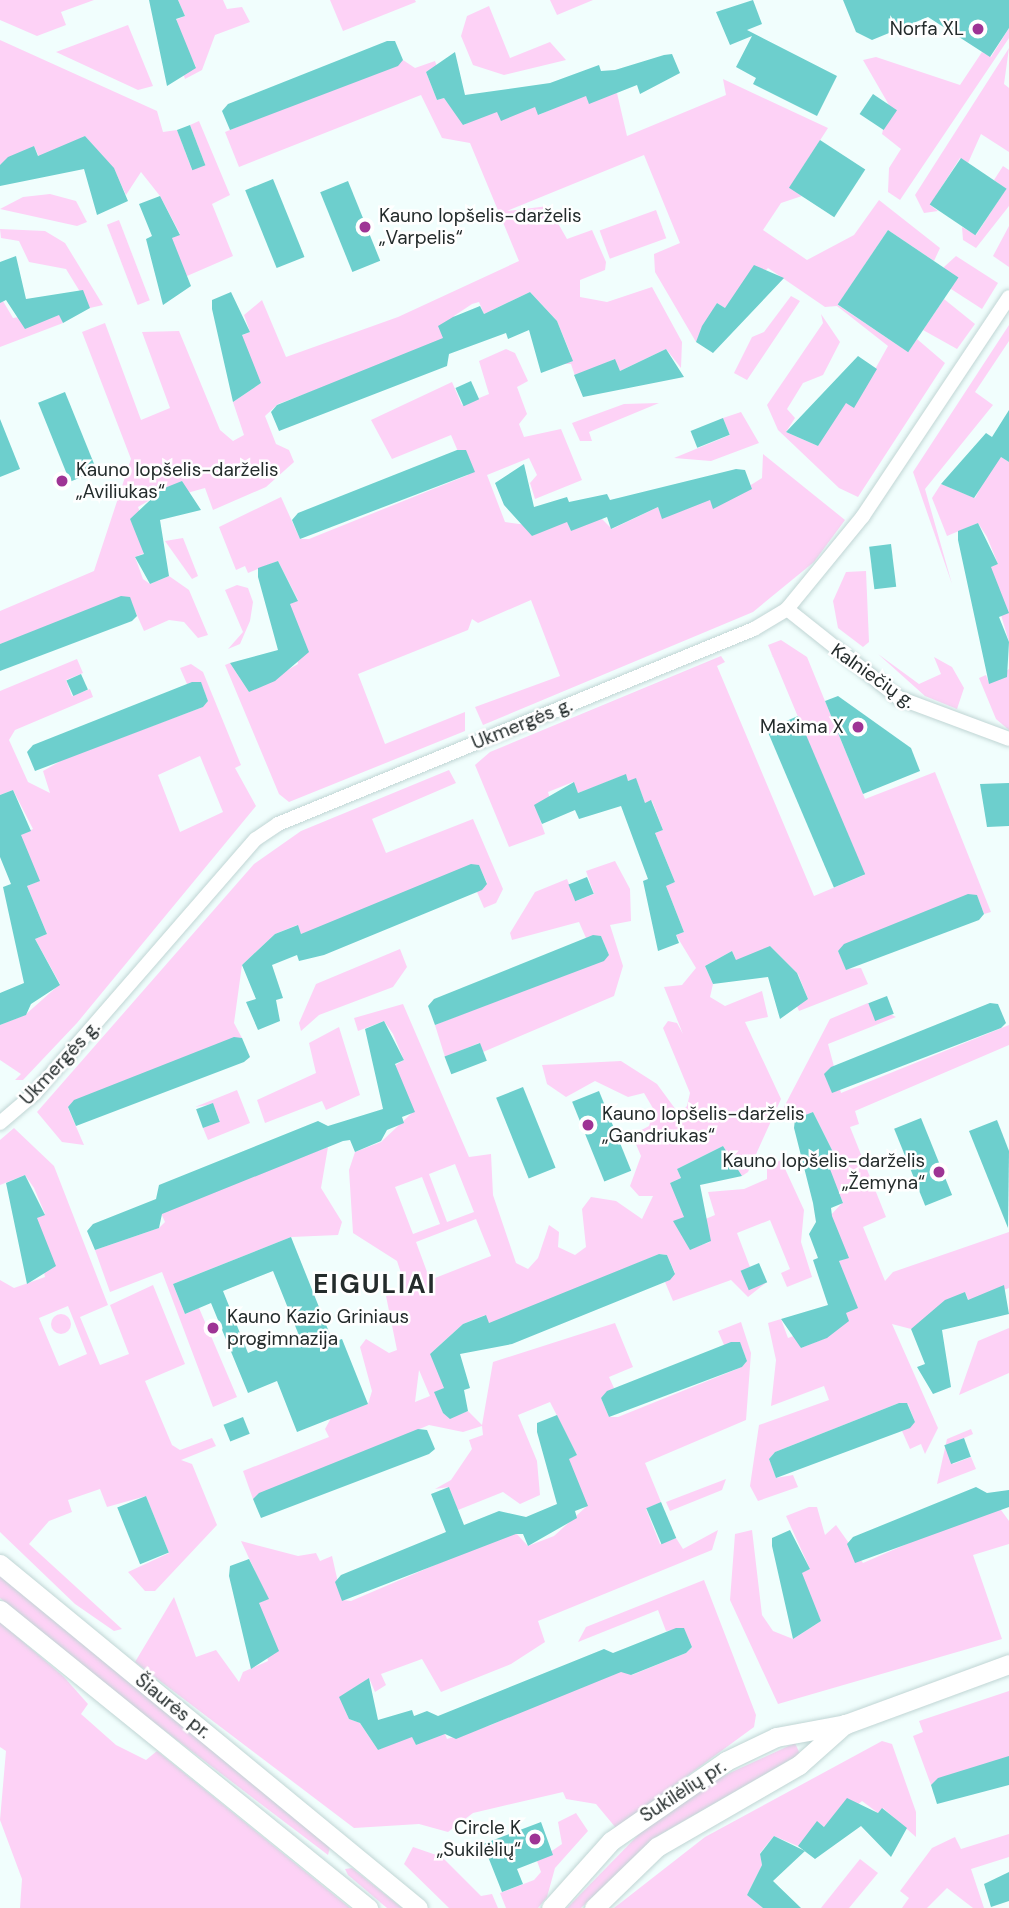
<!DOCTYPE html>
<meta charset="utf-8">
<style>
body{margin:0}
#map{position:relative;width:1009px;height:1908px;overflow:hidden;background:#f1fefd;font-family:"DM Sans",sans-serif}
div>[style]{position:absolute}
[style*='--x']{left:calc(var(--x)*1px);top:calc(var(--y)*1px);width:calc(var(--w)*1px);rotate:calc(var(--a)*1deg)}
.green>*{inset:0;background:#fdd2f6;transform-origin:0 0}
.round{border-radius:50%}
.building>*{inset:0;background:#6dcfcd;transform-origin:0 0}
.roads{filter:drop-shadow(0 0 2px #c0d5d4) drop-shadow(0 0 2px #c0d5d4)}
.minor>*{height:14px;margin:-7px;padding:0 7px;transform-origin:7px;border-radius:7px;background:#fff}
.secondary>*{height:19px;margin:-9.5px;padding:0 9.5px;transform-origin:9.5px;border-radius:9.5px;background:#fff}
.dots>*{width:19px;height:19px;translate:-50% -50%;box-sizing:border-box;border:4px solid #fff;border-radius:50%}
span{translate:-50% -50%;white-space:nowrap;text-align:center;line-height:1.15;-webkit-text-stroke:5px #fff;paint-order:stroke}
.poi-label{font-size:19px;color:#242c2c}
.right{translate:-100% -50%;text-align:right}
.left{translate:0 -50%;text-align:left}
.street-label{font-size:19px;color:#242c2c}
.district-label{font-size:26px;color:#242c2c;font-weight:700;letter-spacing:2px}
</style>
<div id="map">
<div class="green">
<div style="clip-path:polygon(0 0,94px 0,61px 12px,66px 25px,37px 36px,0 20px)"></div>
<div style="clip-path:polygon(178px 0,223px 0,227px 9px,242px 7px,250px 22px,215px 35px,202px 70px,185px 79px,183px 73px,196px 67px,173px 21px,185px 16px)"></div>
<div style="clip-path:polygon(330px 0,415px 0,416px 2px,343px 31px)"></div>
<div style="clip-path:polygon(550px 0,593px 0,557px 15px)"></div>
<div style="clip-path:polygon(489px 6px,510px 58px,550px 42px,566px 60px,504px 75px,473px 65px,461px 36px,467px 16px)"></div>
<div style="clip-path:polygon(128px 25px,153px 86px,138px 90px,56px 52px)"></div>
<div style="clip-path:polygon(1009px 28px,1009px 38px,900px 200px,888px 192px,889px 168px,901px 149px,882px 134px,889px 105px,863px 60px,876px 57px,960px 85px,982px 52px,991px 57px)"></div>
<div style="clip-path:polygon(0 40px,157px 111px,163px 132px,177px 130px,192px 170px,205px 164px,190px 125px,199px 121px,230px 195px,212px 204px,233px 256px,187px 276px,168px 240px,180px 234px,160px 196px,141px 172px,126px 195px,114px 169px,85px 136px,40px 159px,34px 146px,0 165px)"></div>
<div style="clip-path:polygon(1009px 48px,1004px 84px,1009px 88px,1009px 152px,981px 134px,968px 163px,960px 158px,930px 205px,938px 211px,924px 213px,915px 195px)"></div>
<div style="clip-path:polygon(403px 60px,415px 68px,435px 61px,437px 67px,426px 72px,437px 100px,444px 98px,464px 125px,484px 113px,533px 103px,539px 115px,585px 93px,617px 93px,627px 136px,726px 95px,723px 79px,828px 128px,790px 187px,802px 196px,781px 203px,763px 230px,807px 260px,854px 235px,879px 200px,940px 248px,934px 261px,888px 230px,838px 305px,908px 352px,917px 339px,945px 363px,858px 497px,839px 488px,778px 430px,767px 405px,823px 323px,821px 314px,840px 342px,823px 375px,803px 383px,787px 409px,795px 418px,786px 432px,818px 446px,843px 400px,854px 407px,888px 346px,837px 306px,825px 307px,768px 268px,728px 310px,717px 303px,696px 342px,655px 272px,654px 254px,680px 243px,644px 155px,507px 211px,548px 206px,567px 239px,592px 230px,606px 262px,605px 270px,580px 280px,580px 297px,607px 302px,652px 287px,682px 342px,681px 368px,666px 349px,620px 371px,614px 359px,576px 379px,571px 364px,564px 364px,571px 355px,557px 321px,530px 292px,484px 314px,479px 302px,472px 304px,454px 316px,445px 342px,278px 404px,265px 416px,276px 444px,289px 450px,294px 462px,266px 487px,213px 510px,205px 488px,187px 493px,182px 481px,138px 507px,141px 515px,130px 519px,147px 552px,135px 557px,143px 579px,150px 584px,169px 576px,189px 590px,208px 635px,198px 638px,184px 622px,169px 620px,144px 631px,129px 597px,0 644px,0 611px,94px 571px,131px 459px,82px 332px,105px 323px,141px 420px,170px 408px,142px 332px,179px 331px,220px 430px,233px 441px,244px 435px,233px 402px,261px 383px,238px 337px,250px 332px,244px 315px,262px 300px,286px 357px,398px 317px,519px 261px,470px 143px,442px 138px,421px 95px,239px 167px,225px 132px)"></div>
<div style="clip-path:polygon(1003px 166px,1009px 170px,1009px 206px,976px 248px,963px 240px,962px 227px,976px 235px,1006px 189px,994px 180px)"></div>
<div style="clip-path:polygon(50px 194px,76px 201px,87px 222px,77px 226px,0 209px,23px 197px)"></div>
<div style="left:656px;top:210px;width:30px;height:60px;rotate:70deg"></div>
<div style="left:119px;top:220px;width:86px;height:13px;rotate:69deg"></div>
<div style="clip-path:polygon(1009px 226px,1009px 267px,993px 256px)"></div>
<div style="clip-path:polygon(0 229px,45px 231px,65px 243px,103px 305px,90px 308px,66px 269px,29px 262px,19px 241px,1px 238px)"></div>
<div style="clip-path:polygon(956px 256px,998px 283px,982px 309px,951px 289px,944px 267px)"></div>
<div style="clip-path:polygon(0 296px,13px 318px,58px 311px,63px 323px,0 347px)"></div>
<div style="clip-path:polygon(791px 296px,800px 301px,747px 380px,734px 373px,752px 337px,764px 332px)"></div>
<div style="clip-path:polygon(944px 299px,975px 324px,957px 349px,923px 330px)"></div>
<div style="clip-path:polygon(1009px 325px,1009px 341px,975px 392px,993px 405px,925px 489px,952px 584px,913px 472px)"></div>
<div style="clip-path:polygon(506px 349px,515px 353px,528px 381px,517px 387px,527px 414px,519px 424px,524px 437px,561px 429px,582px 480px,535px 499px,530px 483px,537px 475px,529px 458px,487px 475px,505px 522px,527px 525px,532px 536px,566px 519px,571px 531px,599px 516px,612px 529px,658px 507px,662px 518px,708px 496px,714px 508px,762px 478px,763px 454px,845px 520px,814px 562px,753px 612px,483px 725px,475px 707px,560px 676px,531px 600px,478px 623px,472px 619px,468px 630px,358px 674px,385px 744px,465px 712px,465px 731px,289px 802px,279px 794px,225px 665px,230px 663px,249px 692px,298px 664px,286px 606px,298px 600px,278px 561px,248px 573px,245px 566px,236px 570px,219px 527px,281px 497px,300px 539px,309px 539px,468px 475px,451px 435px,392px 459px,371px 420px,452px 382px,462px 405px,489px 394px,479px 361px)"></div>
<div style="clip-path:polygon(659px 403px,589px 432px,592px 441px,580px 441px,572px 423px,624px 404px)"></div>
<div style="clip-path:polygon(741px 412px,759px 443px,711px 461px,674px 458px,730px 435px,723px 418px)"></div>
<div style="clip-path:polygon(998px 455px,1009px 462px,1009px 642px,987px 568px,998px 564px,987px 537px,978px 523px,947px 536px,932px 498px,941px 484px,975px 498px)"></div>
<div style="clip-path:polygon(183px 538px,198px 576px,192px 579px,165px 541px)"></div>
<div style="clip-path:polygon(866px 571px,869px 642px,863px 647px,838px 628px,833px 601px,846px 572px)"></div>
<div style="clip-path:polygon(237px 585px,248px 588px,253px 602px,250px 621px,240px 644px,228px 649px,243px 632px,225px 590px)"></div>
<div style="clip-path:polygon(evenodd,781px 640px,807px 657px,865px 799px,935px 772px,991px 912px,984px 914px,977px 895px,838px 951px,846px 969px,861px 968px,868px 984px,799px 1011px,796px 1004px,808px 999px,798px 974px,770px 946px,738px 964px,732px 951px,705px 966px,713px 984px,710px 997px,725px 1006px,762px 991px,768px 1017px,745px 1022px,781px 1099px,748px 1172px,742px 1176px,723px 1146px,677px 1169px,681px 1178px,670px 1183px,687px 1216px,674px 1222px,690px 1249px,710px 1242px,703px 1220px,715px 1215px,708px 1192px,744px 1189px,767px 1179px,767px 1167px,781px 1160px,804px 1210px,801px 1242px,812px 1277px,787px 1287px,781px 1273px,790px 1269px,770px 1220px,737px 1233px,750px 1267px,741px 1271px,749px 1289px,767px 1282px,748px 1297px,731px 1280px,673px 1301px,665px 1282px,675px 1273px,667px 1255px,659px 1254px,490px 1326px,485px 1315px,463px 1324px,430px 1354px,447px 1387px,435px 1392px,443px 1413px,450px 1418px,468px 1411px,482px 1425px,493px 1362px,615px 1323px,633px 1367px,609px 1377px,614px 1388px,601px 1398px,609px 1417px,618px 1417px,742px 1367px,747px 1361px,740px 1343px,724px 1345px,718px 1331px,741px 1322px,751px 1353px,746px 1420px,645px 1463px,661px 1502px,646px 1509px,660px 1544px,676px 1538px,683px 1549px,718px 1530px,712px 1550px,538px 1621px,545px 1642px,511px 1664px,441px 1692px,422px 1659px,381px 1674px,386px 1685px,375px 1692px,369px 1678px,340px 1697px,349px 1719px,360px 1723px,378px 1750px,411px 1734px,416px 1745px,443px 1729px,447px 1739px,491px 1725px,620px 1668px,632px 1675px,686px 1653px,692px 1647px,684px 1629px,666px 1631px,658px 1610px,578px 1642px,586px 1627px,704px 1580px,756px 1715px,754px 1727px,616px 1828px,596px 1804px,566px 1799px,563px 1792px,473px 1813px,448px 1832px,419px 1824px,354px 1828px,135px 1662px,174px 1597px,196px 1657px,216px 1650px,239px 1682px,243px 1672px,268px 1661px,256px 1604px,268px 1599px,241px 1541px,298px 1556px,316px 1553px,320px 1561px,332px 1556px,342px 1600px,351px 1601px,514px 1531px,528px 1546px,554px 1536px,587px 1506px,565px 1460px,577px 1455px,550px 1402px,518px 1415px,537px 1461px,540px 1495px,520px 1504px,503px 1492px,443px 1516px,456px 1505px,449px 1487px,435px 1489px,451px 1480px,472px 1449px,469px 1440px,483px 1435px,482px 1426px,463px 1432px,429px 1425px,253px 1499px,243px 1471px,329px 1437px,325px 1429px,331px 1418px,368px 1404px,372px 1391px,360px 1347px,366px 1339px,389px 1353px,397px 1350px,386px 1296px,398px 1292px,403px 1279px,397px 1261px,353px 1233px,349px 1170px,355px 1152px,381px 1142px,414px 1111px,392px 1067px,404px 1060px,393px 1034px,384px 1021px,358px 1031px,354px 1018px,403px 1004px,469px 1157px,491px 1154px,493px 1195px,516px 1263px,528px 1269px,538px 1258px,549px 1225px,559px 1232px,558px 1247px,575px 1255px,586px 1247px,582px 1209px,591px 1197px,616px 1201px,642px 1219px,653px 1196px,639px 1196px,630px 1186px,641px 1156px,632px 1135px,649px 1126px,654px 1110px,644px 1093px,628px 1097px,595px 1081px,566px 1097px,547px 1084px,542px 1065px,621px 1061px,657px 1084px,679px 1114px,687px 1106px,690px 1093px,663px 1028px,668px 1021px,677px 1023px,683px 1034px,664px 987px,682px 985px,696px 968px,676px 935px,684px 932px,666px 886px,675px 882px,655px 833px,663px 830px,652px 801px,645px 803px,636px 779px,628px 781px,625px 775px,578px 793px,573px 782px,548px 792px,550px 799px,535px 805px,545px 834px,509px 847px,475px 765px,490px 752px,721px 656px,725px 662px,717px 666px,814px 896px,864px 875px,768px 645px,781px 640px,455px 1164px,474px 1212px,447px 1222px,429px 1174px,455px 1164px,781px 640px,422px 1177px,440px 1224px,413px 1234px,395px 1187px,422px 1177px,781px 640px,476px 1219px,491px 1256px,430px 1280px,416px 1242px,476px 1219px,781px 640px,419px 1370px,430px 1396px,415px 1402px,419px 1370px)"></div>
<div style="clip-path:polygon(878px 654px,919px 684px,941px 674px,934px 657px,952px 667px,964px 688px,957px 709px,925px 696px)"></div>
<div style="clip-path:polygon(evenodd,77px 659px,83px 673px,66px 680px,72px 696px,90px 689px,93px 697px,15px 730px,9px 740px,28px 782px,50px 793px,43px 771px,64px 759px,203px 707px,208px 701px,201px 683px,187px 684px,180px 668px,191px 664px,203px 672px,241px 765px,235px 768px,256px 806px,77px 1023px,23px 1080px,15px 1080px,21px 1074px,0 1060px,0 1025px,25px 1015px,60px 984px,35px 939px,47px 934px,27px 886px,39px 881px,18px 836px,33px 829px,13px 790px,0 795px,0 691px,77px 659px,200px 756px,223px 812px,180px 832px,158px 775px,200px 756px)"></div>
<div style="clip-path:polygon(1009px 669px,1009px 730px,996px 719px,979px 678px,986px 675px,989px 683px)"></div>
<div style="clip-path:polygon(449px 770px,456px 783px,372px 819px,386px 853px,473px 819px,503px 889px,496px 903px,484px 908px,477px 892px,487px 883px,479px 866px,302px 936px,297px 925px,275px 934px,242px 965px,234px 1023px,242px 1038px,68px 1108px,84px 1145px,62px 1142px,37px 1112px,254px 864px,301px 831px)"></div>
<div style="clip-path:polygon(615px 861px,630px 889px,631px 921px,610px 925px,623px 966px,614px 996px,483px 1052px,479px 1043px,445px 1057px,435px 1025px,609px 955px,601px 936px,586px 938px,579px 922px,512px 940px,510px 933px,535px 892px,567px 879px,576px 901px,594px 894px,586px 871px)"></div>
<div style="clip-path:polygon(400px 949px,407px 967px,393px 987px,319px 1015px,301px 1031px,299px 1023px,316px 984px)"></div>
<div style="clip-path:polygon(868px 1003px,896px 1017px,828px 1044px,841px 1093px,1009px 1025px,1009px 1045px,855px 1111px,859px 1124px,850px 1127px,886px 1217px,863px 1227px,885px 1281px,893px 1272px,1009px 1232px,1009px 1288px,970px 1303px,965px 1292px,911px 1329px,892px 1324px,938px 1428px,925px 1454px,921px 1444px,910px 1449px,902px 1431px,915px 1422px,908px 1404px,899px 1403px,775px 1452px,769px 1459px,776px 1478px,793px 1475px,798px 1487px,758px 1501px,750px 1486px,759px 1425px,829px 1400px,824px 1386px,771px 1406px,776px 1360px,768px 1323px,781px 1319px,788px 1338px,796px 1335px,801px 1348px,826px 1338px,846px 1313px,836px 1263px,848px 1257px,829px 1217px,843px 1202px,820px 1157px,833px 1152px,813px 1112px,795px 1119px,784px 1107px,830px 1019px)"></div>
<div style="clip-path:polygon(339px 1027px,360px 1095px,326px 1110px,322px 1101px,265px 1123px,257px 1100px,316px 1073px,309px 1043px)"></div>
<div style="clip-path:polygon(237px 1090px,250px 1123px,208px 1140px,203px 1128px,220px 1121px,213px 1104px,195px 1107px)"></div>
<div style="clip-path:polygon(evenodd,14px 1128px,54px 1166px,108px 1305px,80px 1317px,100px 1365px,129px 1354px,110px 1305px,153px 1285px,185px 1364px,145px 1381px,172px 1445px,180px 1450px,212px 1438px,216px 1446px,181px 1460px,192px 1464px,217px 1525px,155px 1591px,145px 1591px,128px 1572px,169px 1553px,146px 1496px,107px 1507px,100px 1489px,68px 1500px,72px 1512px,49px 1521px,29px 1544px,122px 1629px,114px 1631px,75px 1604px,0 1532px,0 1280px,14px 1288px,45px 1277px,33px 1219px,45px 1214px,34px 1188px,25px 1175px,0 1185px,0 1140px,14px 1128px,68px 1306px,87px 1354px,59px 1366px,39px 1318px,68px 1306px)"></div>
<div style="clip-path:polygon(328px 1147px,321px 1188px,342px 1222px,338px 1235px,291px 1237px,173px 1284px,185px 1314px,199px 1308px,237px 1397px,213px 1407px,162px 1272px,110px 1292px,95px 1250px,159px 1228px,165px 1222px,160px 1211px)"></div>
<div class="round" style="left:51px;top:1314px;width:20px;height:20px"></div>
<div style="clip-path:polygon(1009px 1328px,1009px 1373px,959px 1395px,978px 1341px)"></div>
<div style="clip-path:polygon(971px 1429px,973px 1434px,946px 1446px,953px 1464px,971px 1457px,976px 1469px,937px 1484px,947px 1439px)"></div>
<div style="clip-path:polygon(726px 1479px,722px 1490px,670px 1511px,666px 1502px)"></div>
<div style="clip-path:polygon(809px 1507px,817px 1507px,825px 1535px,836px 1525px,863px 1563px,992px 1507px,1001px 1510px,1009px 1521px,1009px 1544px,973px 1555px,1002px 1639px,778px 1704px,730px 1600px,735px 1534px,752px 1530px,762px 1615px,773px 1631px,793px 1639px,821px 1621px,798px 1574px,810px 1569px,786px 1516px)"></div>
<div style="clip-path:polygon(0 1574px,330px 1847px,328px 1855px,72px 1660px,0 1598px)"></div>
<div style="clip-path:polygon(0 1622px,64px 1677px,88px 1704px,81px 1714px,116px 1745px,146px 1760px,157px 1751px,350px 1908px,20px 1908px,22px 1879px,0 1820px,6px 1751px,0 1747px)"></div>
<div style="clip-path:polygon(1009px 1691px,1009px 1760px,931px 1785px,913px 1736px,923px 1732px,919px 1721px)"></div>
<div style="clip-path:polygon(882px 1741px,892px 1744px,916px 1812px,916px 1837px,883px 1808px,878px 1813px,862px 1801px,828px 1830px,818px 1822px,800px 1847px,774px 1836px,760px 1853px,762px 1865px,747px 1895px,763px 1908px,614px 1908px,705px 1837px)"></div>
<div style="clip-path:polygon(795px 1743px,800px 1754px,654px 1838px,581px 1908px,567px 1908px,646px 1827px,708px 1783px)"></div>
<div style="clip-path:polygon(576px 1813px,588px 1831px,555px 1868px,547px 1897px,538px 1908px,506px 1908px,500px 1893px,534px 1880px,541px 1872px,537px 1861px,562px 1844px,558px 1822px)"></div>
<div style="clip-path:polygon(1009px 1834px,1009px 1857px,971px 1869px,984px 1908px,973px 1908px,947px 1888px,927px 1908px,902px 1908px,909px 1898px,900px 1891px,932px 1848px,955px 1837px,961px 1849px)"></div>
<div style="clip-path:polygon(413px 1847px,442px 1857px,481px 1896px,492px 1894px,498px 1908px,449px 1908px,404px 1864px)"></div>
<div style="clip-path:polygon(860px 1859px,878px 1873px,849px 1908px,821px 1908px)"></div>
<div style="clip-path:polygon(352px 1868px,402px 1908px,387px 1908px,348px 1875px,345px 1869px)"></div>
</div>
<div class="building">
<div style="clip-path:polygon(149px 0,178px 0,185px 16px,176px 19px,196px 68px,167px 86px)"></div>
<div style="clip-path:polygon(753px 0,762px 24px,747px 30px,837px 76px,817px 116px,753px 84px,756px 78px,736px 67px,752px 36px,730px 45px,716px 12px)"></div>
<div style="clip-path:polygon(843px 0,1009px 0,1009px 28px,990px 57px,928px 17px,872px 40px,856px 32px)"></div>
<div style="clip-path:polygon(387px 41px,395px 41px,403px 60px,398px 66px,230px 130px,222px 111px,228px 104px)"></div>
<div style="clip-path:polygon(455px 52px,465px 95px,550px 83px,599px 65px,601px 71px,615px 70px,664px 55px,672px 54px,680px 73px,640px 94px,637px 85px,589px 104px,586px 96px,538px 115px,535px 107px,501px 121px,497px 112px,463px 125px,444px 98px,437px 100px,426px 72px)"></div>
<div style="left:873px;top:94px;width:29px;height:24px;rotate:34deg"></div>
<div style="left:190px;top:125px;width:43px;height:14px;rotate:69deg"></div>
<div style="clip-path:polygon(85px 136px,114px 168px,128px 201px,97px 215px,84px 169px,0 186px,0 165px,8px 157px,34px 146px,38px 156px)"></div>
<div style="left:820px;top:140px;width:54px;height:57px;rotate:33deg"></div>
<div style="left:961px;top:158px;width:55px;height:56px;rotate:34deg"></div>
<div style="left:273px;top:179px;width:84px;height:30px;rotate:68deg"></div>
<div style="left:348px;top:181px;width:86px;height:30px;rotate:68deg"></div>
<div style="clip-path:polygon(160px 196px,180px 235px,172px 238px,191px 286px,163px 305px,146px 239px,152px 236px,139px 204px)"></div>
<div style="left:888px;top:230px;width:85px;height:90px;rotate:34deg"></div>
<div style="clip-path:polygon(16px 256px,26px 299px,83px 290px,90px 308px,63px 323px,59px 315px,25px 329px,6px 300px,0 303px,0 262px)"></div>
<div style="clip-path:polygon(754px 265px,784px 278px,713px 353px,696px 342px,702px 326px,717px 303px,725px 308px)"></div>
<div style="clip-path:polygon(231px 292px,250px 332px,242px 335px,261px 383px,233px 402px,212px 309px,212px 300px)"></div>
<div style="clip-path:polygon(530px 292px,557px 321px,573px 361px,541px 373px,529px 330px,508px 339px,506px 333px,449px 354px,447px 366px,279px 431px,271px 412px,277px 405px,443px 338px,438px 326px,453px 317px,480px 306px,484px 314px)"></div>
<div style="clip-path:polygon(666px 349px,684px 377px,583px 397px,574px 375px,615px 359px,620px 371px)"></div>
<div style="clip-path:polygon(858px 356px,877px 369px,854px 408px,846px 403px,818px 446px,786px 432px)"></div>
<div style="left:471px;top:381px;width:20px;height:17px;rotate:66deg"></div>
<div style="left:65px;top:392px;width:85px;height:29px;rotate:68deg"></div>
<div style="clip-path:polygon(1009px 410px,1009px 462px,1001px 457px,974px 498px,941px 484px,986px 433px,992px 437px)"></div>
<div style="left:723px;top:418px;width:18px;height:35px;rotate:68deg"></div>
<div style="clip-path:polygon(0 419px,20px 469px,0 477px)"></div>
<div style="clip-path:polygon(457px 450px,466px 450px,475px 472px,300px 539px,292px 520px,298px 513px)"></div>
<div style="clip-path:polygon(524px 464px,534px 507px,567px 497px,569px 502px,607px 494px,610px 500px,736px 469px,745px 470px,752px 489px,713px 509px,710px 500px,662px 519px,658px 507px,611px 529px,607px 517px,571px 531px,567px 522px,532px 536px,504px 505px,495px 483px)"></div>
<div style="clip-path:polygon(182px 481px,201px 510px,160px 520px,169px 576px,150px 584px,135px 557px,144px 554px,130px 519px,162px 489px)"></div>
<div style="clip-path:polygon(978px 523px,998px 564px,991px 567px,1009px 613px,999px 617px,1009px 642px,1007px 677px,989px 684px,958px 540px,958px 531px)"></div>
<div style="left:891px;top:544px;width:43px;height:22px;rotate:83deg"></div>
<div style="clip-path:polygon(278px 561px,298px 601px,290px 604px,309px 652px,275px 681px,249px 692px,230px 663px,278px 650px,258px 577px,258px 568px)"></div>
<div style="clip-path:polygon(121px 596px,130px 597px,137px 616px,132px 621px,0 671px,0 644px)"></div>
<div style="left:81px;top:674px;width:17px;height:16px;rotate:66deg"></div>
<div style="clip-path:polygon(192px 682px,201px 682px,208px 701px,203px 707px,35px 771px,27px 752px,33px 745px)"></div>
<div style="clip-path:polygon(838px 696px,911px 748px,920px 771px,863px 794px,825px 701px)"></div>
<div style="left:798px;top:716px;width:172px;height:34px;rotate:67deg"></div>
<div style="clip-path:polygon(626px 774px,628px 781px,636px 778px,645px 803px,651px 800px,663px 830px,655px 833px,675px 882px,666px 886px,684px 932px,676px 935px,679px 943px,658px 951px,643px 881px,648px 879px,621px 806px,579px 819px,575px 810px,542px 824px,534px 805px,574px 782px,578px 793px)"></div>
<div style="clip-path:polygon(1009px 783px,1009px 826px,987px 827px,980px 784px)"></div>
<div style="clip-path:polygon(13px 790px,31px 831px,21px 835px,40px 881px,27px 886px,47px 934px,35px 939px,60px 985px,31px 1004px,26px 1015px,0 1025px,0 993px,24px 983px,3px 887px,11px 884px,0 857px,0 795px)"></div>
<div style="clip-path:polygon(471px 864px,479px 865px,487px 884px,482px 890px,324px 955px,299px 961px,297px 955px,272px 965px,283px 998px,276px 1000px,280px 1021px,258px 1030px,246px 1002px,256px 999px,242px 965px,275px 934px,298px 925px,301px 934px)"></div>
<div style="left:587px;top:877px;width:18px;height:20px;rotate:68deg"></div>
<div style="clip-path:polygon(968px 894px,977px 895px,984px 914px,979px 920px,846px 970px,838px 951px,844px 944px)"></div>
<div style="clip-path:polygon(593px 935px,601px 936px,609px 955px,604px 961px,435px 1025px,428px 1006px,434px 999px)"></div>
<div style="clip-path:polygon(770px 946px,797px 973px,808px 999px,780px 1019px,768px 977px,713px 984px,705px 966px,732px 951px,736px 960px)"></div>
<div style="left:887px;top:996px;width:19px;height:20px;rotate:69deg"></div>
<div style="clip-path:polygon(990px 1003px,998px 1004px,1006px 1023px,1001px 1028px,832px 1093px,824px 1074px,831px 1067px)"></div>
<div style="clip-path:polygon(384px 1021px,404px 1060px,395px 1064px,415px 1112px,402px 1117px,404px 1123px,387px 1130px,381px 1141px,355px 1152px,350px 1140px,343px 1141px,162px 1214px,159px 1228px,95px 1250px,87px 1231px,93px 1224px,156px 1199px,159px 1185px,318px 1121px,328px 1126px,383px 1109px,365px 1029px)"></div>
<div style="clip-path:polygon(234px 1037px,242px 1038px,250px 1057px,244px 1062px,76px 1126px,68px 1107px,74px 1100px)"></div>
<div style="left:480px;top:1043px;width:19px;height:38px;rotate:69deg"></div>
<div style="left:523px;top:1087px;width:87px;height:29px;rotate:68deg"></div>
<div style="left:599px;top:1091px;width:86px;height:29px;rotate:68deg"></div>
<div style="left:213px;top:1103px;width:20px;height:18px;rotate:70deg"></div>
<div style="clip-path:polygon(813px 1112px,833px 1152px,825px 1156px,843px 1203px,831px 1208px,832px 1216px,849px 1258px,839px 1261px,858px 1308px,846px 1313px,849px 1321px,827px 1338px,801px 1348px,781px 1319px,828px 1305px,813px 1260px,818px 1258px,809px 1234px,816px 1222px,813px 1203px,794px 1128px,795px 1119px)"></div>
<div style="left:921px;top:1118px;width:83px;height:29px;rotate:68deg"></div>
<div style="clip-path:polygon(997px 1120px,1009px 1151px,1008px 1228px,969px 1131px)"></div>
<div style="clip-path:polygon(723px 1146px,742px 1176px,700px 1185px,711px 1241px,690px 1250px,673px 1221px,684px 1217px,670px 1183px,681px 1178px,677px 1169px)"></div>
<div style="clip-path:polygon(25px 1175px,45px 1215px,37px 1218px,56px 1266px,27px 1284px,6px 1183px)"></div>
<div style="clip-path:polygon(evenodd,291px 1237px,333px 1342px,342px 1339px,368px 1404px,297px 1432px,277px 1381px,248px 1393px,211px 1303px,185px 1314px,173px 1284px,291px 1237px,273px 1271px,298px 1333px,248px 1353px,223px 1291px,273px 1271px)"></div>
<div style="clip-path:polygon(659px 1254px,667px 1255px,675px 1274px,670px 1280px,512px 1344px,460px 1354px,470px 1388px,464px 1390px,468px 1411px,450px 1419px,443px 1413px,434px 1392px,444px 1388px,430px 1354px,463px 1324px,486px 1315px,489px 1323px)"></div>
<div style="left:759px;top:1263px;width:21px;height:20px;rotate:67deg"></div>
<div style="clip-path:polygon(1004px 1285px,1009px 1314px,942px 1330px,951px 1387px,933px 1394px,917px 1367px,925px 1364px,911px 1329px,945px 1300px,965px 1292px,968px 1300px)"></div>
<div style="clip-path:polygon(731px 1342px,740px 1342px,747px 1361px,742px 1367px,609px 1417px,601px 1398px,607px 1391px)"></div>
<div style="clip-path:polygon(899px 1403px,907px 1403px,915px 1422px,910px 1428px,776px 1478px,769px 1459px,775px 1452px)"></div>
<div style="clip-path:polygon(557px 1415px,577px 1455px,569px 1459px,588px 1506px,575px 1511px,577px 1518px,528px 1546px,523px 1534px,516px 1534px,342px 1601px,335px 1582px,341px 1575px,446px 1532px,431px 1494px,449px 1487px,464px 1525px,499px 1511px,526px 1517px,557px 1504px,537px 1432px,537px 1423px)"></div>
<div style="left:243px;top:1417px;width:18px;height:21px;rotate:68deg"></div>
<div style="clip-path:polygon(418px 1429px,427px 1430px,435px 1449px,429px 1454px,261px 1518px,253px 1499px,259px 1493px)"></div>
<div style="left:964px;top:1438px;width:20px;height:21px;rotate:70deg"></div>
<div style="clip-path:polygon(976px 1487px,987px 1493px,1009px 1490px,1009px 1507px,855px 1563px,847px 1544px,853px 1537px)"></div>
<div style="left:146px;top:1496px;width:61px;height:31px;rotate:68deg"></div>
<div style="left:661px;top:1502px;width:39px;height:16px;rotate:67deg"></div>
<div style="clip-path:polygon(790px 1530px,810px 1569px,802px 1573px,821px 1621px,793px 1639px,772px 1546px,772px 1538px)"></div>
<div style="clip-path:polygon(249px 1559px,269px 1599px,259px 1603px,279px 1651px,251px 1669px,229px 1576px,230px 1566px)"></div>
<div style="clip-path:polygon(676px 1628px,684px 1628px,692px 1647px,686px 1653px,631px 1675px,621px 1672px,456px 1739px,445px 1734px,416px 1745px,412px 1737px,378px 1750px,360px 1723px,349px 1719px,339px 1697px,369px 1678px,378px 1720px,412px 1710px,414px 1716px,427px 1711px,438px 1716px,604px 1649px,613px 1653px)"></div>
<div style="clip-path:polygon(1009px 1756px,1009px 1785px,937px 1804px,931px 1785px,938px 1778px)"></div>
<div style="clip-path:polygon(847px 1798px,878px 1813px,882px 1808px,907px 1828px,891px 1857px,861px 1826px,815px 1859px,798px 1846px,817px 1821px,824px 1827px)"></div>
<div style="clip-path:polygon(541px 1822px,553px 1855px,517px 1869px,523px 1884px,502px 1892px,483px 1844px)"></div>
<div style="clip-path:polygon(774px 1836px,805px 1851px,773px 1881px,801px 1908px,763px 1908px,747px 1895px,762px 1865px,760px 1854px)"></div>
<div style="clip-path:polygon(1009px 1872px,1009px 1901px,991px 1907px,984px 1884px)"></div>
</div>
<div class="roads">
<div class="minor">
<div style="--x:787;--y:609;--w:143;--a:38.5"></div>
<div style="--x:899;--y:698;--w:117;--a:20.4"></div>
<div style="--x:0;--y:1123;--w:45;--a:-40.5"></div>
<div style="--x:34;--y:1094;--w:338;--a:-49"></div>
<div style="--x:256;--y:839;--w:27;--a:-34"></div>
<div style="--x:278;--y:824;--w:514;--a:-22.28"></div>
<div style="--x:754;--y:629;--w:39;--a:-31"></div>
<div style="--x:787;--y:609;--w:120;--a:-50.7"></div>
<div style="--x:863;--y:516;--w:263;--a:-56.3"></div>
</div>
<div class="secondary">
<div style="--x:0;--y:1564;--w:541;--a:39.45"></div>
<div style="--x:0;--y:1610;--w:474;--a:39"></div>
<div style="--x:551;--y:1908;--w:90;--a:-48.2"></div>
<div style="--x:611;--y:1841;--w:140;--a:-34.8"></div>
<div style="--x:726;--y:1761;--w:55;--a:-25.6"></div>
<div style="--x:776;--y:1737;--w:71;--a:-10.5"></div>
<div style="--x:846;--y:1724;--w:174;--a:-20.2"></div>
<div style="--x:594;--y:1908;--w:88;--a:-44.1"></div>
<div style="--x:657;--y:1847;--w:164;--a:-30"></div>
<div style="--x:799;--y:1765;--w:62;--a:-41.7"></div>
</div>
</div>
<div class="dots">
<div style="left:978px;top:29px;background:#9e3495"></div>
<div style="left:365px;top:227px;background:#9e3495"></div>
<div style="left:62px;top:481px;background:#9e3495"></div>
<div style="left:858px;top:727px;background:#9e3495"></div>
<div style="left:588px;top:1125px;background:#9e3495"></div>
<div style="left:939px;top:1172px;background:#9e3495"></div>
<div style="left:213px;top:1328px;background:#9e3495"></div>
<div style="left:535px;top:1839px;background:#9e3495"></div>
</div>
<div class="poi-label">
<span class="right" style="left:964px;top:29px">Norfa XL</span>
<span class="left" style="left:379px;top:227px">Kauno lopšelis-darželis<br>„Varpelis“</span>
<span class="left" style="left:76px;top:481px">Kauno lopšelis-darželis<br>„Aviliukas“</span>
<span class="right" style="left:844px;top:727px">Maxima X</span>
<span class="left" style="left:602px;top:1125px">Kauno lopšelis-darželis<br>„Gandriukas“</span>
<span class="right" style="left:925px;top:1172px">Kauno lopšelis-darželis<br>„Žemyna“</span>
<span class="left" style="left:227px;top:1328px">Kauno Kazio Griniaus<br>progimnazija</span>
<span class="right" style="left:521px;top:1839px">Circle K<br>„Sukilėlių“</span>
</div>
<div class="street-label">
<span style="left:873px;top:676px;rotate:35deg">Kalniečių g.</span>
<span style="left:522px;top:724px;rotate:-22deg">Ukmergės g.</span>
<span style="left:60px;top:1063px;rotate:-47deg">Ukmergės g.</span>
<span style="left:173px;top:1706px;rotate:39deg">Šiaurės pr.</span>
<span style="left:683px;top:1791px;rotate:-33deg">Sukilėlių pr.</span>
</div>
<div class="district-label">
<span style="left:375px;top:1285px">EIGULIAI</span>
</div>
</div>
